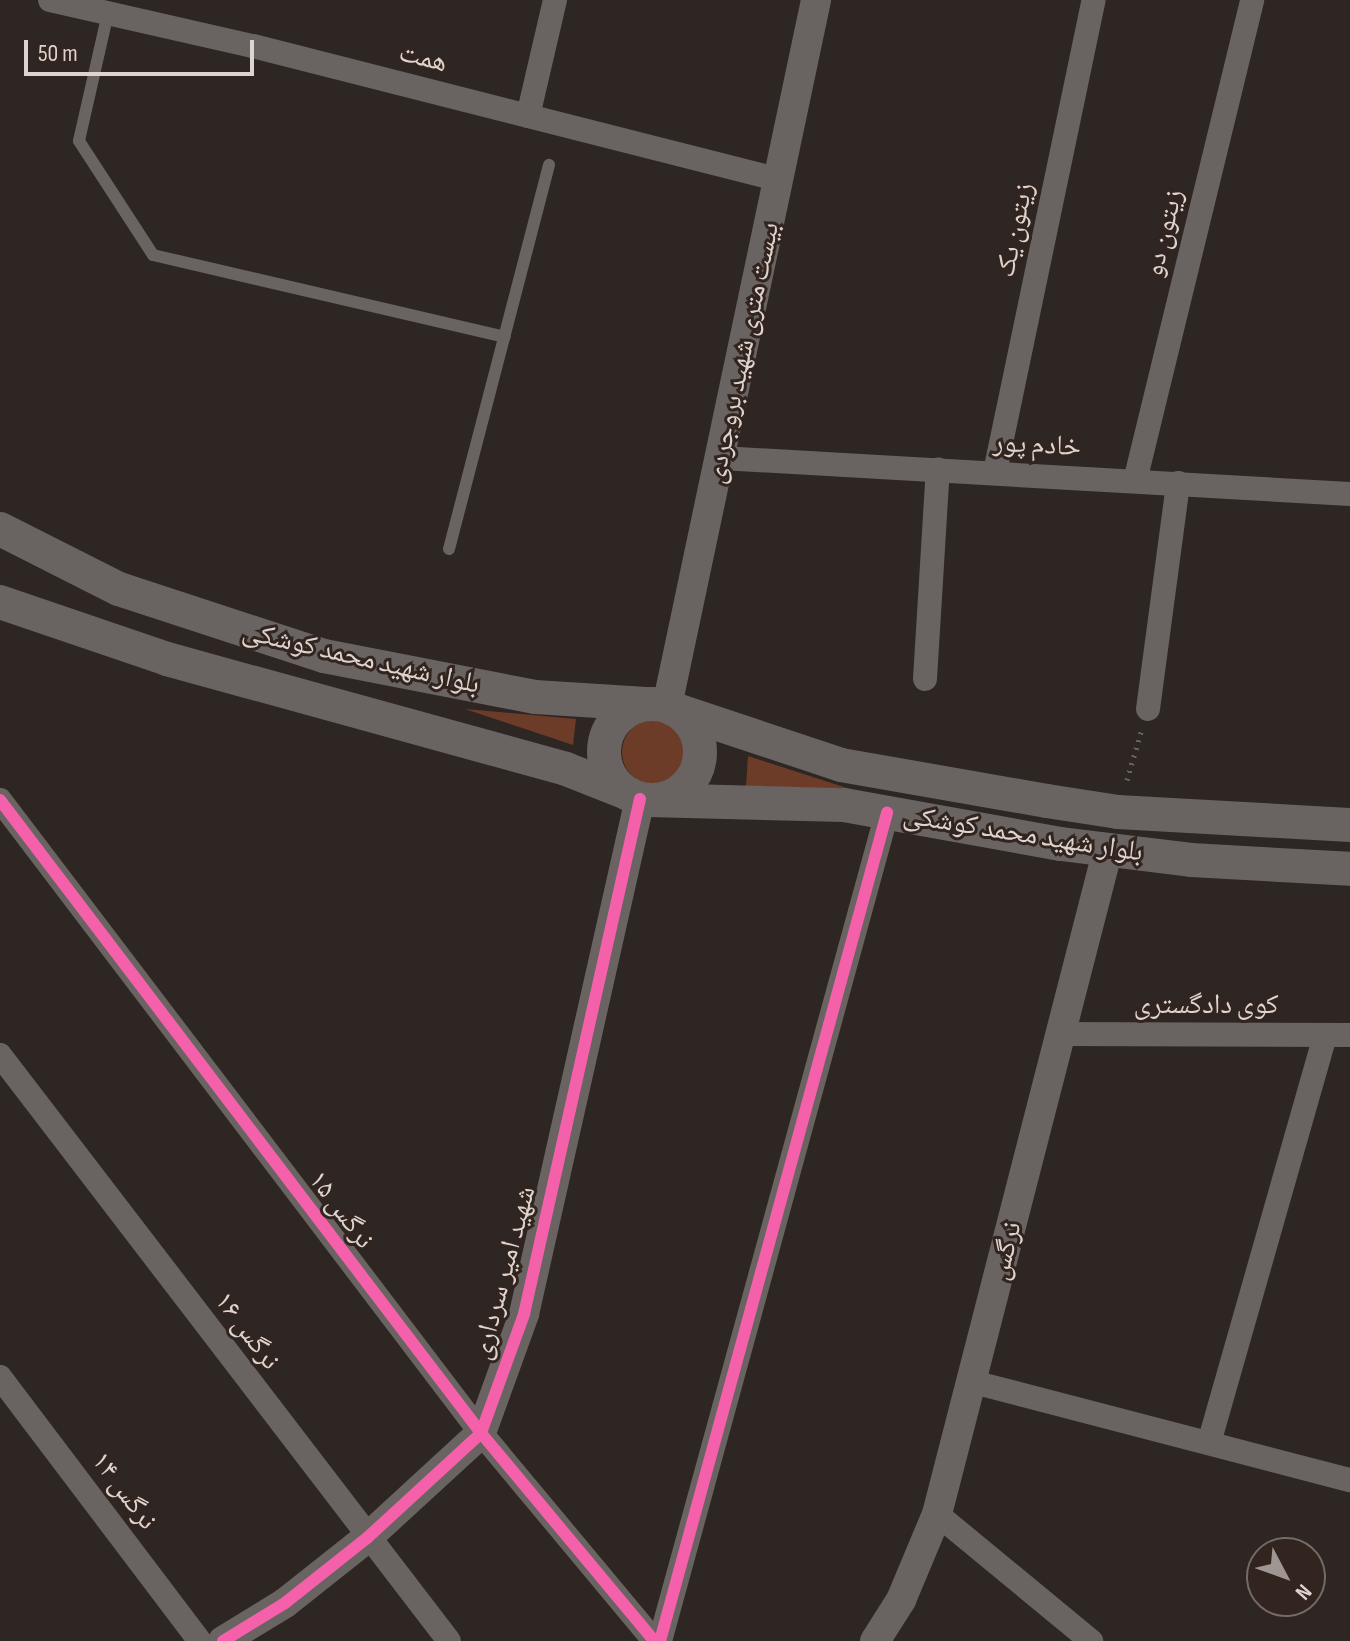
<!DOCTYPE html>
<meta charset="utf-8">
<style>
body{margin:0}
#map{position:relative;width:1350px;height:1641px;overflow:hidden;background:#2d2623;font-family:"Sofia Sans Condensed","Noto Naskh Arabic",sans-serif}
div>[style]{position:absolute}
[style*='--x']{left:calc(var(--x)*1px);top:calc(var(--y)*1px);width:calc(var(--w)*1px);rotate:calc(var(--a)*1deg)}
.green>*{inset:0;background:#6d3c29}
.round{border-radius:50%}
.path>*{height:5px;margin-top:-2.5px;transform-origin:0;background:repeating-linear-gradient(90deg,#686260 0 2px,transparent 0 8px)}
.service>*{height:12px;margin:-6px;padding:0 6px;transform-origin:6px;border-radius:6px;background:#696361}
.minor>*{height:24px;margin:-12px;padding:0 12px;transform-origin:12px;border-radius:12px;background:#696361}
.tertiary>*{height:30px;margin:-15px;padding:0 15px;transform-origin:15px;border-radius:15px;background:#696361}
.secondary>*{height:34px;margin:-17px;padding:0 17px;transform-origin:17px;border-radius:17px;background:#696361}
.secondary>.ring{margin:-17px;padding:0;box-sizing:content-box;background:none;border:34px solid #696361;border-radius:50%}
.cycleway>*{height:12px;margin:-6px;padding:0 6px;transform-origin:6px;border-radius:6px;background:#f560ab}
span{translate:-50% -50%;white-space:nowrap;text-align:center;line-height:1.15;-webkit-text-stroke:6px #32241e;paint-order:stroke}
.street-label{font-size:28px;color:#ddd3cf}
.north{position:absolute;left:1246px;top:1537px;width:80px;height:80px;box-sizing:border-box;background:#32241e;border:2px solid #766a65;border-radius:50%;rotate:131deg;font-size:22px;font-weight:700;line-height:32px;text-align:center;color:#ddd3cf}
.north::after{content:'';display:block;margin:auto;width:28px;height:36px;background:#9f9693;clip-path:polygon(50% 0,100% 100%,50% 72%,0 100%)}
.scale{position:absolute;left:24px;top:40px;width:230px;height:36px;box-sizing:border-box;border:4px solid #ddd3cf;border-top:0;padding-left:10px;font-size:24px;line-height:28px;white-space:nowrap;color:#ddd3cf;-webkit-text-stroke:6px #32241e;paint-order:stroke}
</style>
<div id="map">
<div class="green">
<div style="clip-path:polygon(465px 709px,576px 719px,573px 745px)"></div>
<div class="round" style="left:622px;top:719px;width:66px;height:66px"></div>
<div style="clip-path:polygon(748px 756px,850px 789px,746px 786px)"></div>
</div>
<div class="path">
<div style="--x:1127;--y:780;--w:50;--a:-73.7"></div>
</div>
<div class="service">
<div style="--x:108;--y:13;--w:131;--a:102.8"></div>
<div style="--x:79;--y:141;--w:136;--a:57"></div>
<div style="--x:153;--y:255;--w:361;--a:13.1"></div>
<div style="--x:449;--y:549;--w:397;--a:-75.4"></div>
</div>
<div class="minor">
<div style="--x:50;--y:0;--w:208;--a:12.8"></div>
<div style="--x:253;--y:46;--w:544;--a:14.27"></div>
<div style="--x:528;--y:116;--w:119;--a:-76.9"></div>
<div style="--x:721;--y:458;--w:630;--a:3.28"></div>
<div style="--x:995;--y:472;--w:482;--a:-78.2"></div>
<div style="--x:1135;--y:481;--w:495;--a:-76.3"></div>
<div style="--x:925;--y:679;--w:210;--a:-86.5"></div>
<div style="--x:1148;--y:709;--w:228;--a:-82.4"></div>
<div style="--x:0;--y:800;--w:795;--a:52.77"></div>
<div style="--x:481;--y:1433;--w:271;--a:50.2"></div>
<div style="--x:1061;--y:1034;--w:289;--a:0.2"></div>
<div style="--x:0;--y:1055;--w:738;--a:52.54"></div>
<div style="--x:0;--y:1377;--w:331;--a:52.9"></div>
<div style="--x:973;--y:1382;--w:390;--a:14.6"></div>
<div style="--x:1209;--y:1443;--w:424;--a:-74.1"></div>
<div style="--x:937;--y:1514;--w:200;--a:39.5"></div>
<div style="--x:660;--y:1641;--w:859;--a:-74.67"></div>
</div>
<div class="tertiary">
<div style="--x:667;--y:706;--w:722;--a:-78.08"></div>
<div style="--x:223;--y:1641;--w:73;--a:-31.5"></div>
<div style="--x:285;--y:1603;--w:105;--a:-38.4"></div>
<div style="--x:367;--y:1538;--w:155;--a:-42.6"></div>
<div style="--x:481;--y:1433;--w:127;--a:-70.1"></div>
<div style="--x:524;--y:1314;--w:528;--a:-77.31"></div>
<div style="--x:875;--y:1641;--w:49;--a:-57.6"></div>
<div style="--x:901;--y:1600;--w:93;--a:-67.3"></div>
<div style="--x:937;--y:1514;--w:687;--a:-75.58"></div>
</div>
<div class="secondary">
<div style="--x:0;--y:529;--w:133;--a:26.8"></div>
<div style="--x:119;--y:589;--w:216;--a:18.1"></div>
<div style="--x:324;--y:656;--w:215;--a:11"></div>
<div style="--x:535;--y:697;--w:111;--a:3.6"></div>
<div style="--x:0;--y:602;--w:176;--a:18.8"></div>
<div style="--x:167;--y:659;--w:414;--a:15.4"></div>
<div style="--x:566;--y:769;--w:68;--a:21.6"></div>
<div class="ring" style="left:604px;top:704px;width:62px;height:62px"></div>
<div style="--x:673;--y:709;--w:177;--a:18.4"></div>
<div style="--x:841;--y:765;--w:209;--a:9.9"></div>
<div style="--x:1047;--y:801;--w:72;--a:8.8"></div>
<div style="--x:1118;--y:812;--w:232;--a:3.2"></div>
<div style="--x:648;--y:800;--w:196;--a:1.5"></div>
<div style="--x:844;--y:805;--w:220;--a:10.2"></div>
<div style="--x:1061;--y:844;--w:131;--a:7"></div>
<div style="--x:1191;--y:860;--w:159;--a:3.2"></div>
</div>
<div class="cycleway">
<div style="--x:0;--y:800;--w:795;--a:52.77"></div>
<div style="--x:481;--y:1433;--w:271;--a:50.2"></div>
<div style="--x:223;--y:1641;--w:73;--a:-31.5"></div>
<div style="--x:285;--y:1603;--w:105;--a:-38.4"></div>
<div style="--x:367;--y:1538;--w:155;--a:-42.6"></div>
<div style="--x:481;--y:1433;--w:127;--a:-70.1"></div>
<div style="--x:524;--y:1314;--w:528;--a:-77.31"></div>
<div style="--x:660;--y:1641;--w:859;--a:-74.67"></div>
</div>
<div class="street-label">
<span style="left:423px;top:58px;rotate:14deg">همت</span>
<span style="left:1015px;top:230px;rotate:-78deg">زیتون یک</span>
<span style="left:1164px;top:233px;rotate:-76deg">زیتون دو</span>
<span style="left:743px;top:353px;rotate:-78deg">بیست متری شهید بروجردی</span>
<span style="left:1037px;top:445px;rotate:3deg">خادم پور</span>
<span style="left:361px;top:658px;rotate:13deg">بلوار شهید محمد کوشکی</span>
<span style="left:1023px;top:834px;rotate:9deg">بلوار شهید محمد کوشکی</span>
<span style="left:1206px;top:1005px">کوی دادگستری</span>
<span style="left:341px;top:1210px;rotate:53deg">نرگس ۱۵</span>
<span style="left:1006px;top:1251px;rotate:-76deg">نرگس</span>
<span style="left:504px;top:1273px;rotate:-75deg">شهید امیر سرداری</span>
<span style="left:247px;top:1331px;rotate:53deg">نرگس ۱۶</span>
<span style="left:124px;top:1491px;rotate:53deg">نرگس ۱۴</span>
</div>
<div class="north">N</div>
<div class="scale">50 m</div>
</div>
